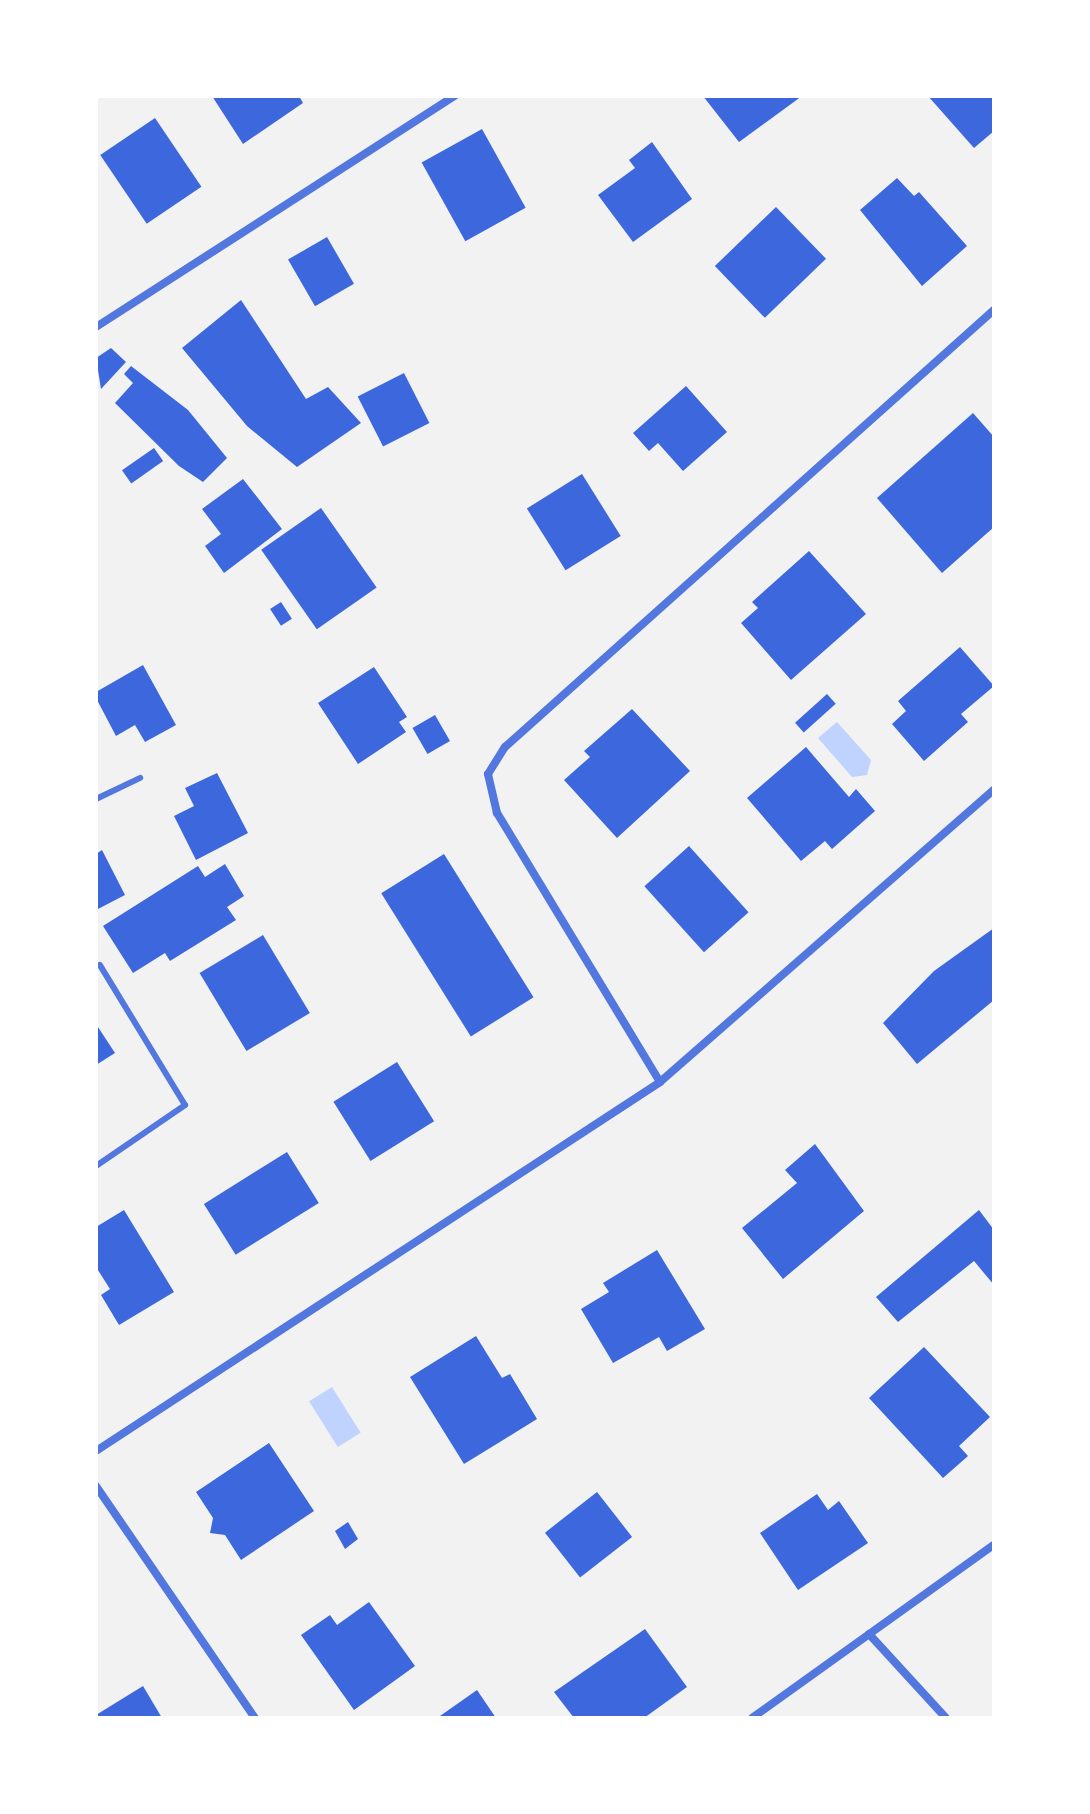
<!DOCTYPE html>
<style>
body{margin:0}
#map{position:relative;width:1090px;height:1814px;overflow:hidden;background:#f2f2f2;font-family:Barlow,sans-serif}
div>[style]{position:absolute}
[style*='--x']{left:calc(var(--x)*1px);top:calc(var(--y)*1px);width:calc(var(--w)*1px);rotate:calc(var(--a)*1deg)}
.water>*{inset:0;background:#bfd3fe;transform-origin:0 0}
.building>*{inset:0;background:#3d67dc;transform-origin:0 0}
.service>*{height:6px;margin:-3px;padding:0 3px;transform-origin:3px;border-radius:3px;background:#5277de}
.minor>*{height:8px;margin:-4px;padding:0 4px;transform-origin:4px;border-radius:4px;background:#5277de}
span{translate:-50% -50%;white-space:nowrap;text-align:center;line-height:1.15;-webkit-text-stroke:8px #fff;paint-order:stroke}
.frame{position:absolute;inset:0;border:98px solid #fff;pointer-events:none}
</style>
<div id="map">
<div class="water">
<div style="clip-path:polygon(837px 722px,871px 760px,867px 775px,852px 777px,818px 738px)"></div>
<div style="left:332px;top:1387px;width:54px;height:27px;rotate:58deg"></div>
</div>
<div class="building">
<div style="clip-path:polygon(212px 96px,299px 96px,303px 103px,243px 144px)"></div>
<div style="clip-path:polygon(703px 96px,802px 96px,739px 142px)"></div>
<div style="clip-path:polygon(928px 96px,994px 96px,994px 131px,974px 148px)"></div>
<div style="left:155px;top:118px;width:83px;height:66px;rotate:56deg"></div>
<div style="left:482px;top:129px;width:90px;height:69px;rotate:61deg"></div>
<div style="clip-path:polygon(652px 142px,692px 199px,633px 242px,598px 195px,635px 168px,629px 160px)"></div>
<div style="clip-path:polygon(897px 178px,914px 196px,919px 192px,967px 246px,922px 286px,860px 210px)"></div>
<div style="left:776px;top:207px;width:72px;height:85px;rotate:46deg"></div>
<div style="left:327px;top:237px;width:54px;height:45px;rotate:60deg"></div>
<div style="clip-path:polygon(241px 300px,306px 399px,328px 387px,361px 423px,297px 467px,247px 426px,182px 348px)"></div>
<div style="clip-path:polygon(111px 348px,126px 362px,101px 389px,96px 358px)"></div>
<div style="clip-path:polygon(131px 366px,188px 410px,227px 458px,203px 482px,179px 466px,115px 403px,133px 383px,124px 374px)"></div>
<div style="left:404px;top:373px;width:56px;height:52px;rotate:63deg"></div>
<div style="clip-path:polygon(686px 386px,727px 432px,683px 471px,658px 443px,649px 451px,633px 433px)"></div>
<div style="clip-path:polygon(973px 413px,994px 437px,994px 527px,942px 573px,877px 498px)"></div>
<div style="left:154px;top:448px;width:16px;height:39px;rotate:55deg"></div>
<div style="left:582px;top:474px;width:73px;height:65px;rotate:58deg"></div>
<div style="clip-path:polygon(243px 479px,282px 529px,224px 573px,205px 546px,221px 534px,202px 509px)"></div>
<div style="left:321px;top:508px;width:97px;height:73px;rotate:55deg"></div>
<div style="clip-path:polygon(809px 551px,866px 614px,791px 680px,741px 623px,758px 608px,752px 602px)"></div>
<div style="left:281px;top:602px;width:20px;height:13px;rotate:57deg"></div>
<div style="clip-path:polygon(960px 647px,994px 686px,961px 714px,968px 722px,924px 761px,892px 724px,906px 711px,898px 701px)"></div>
<div style="clip-path:polygon(143px 665px,176px 725px,145px 742px,135px 725px,116px 736px,96px 698px,96px 692px)"></div>
<div style="clip-path:polygon(374px 667px,407px 717px,399px 722px,406px 732px,358px 764px,318px 703px)"></div>
<div style="left:827px;top:694px;width:13px;height:43px;rotate:48deg"></div>
<div style="clip-path:polygon(632px 709px,690px 771px,617px 838px,564px 780px,590px 757px,584px 751px)"></div>
<div style="left:435px;top:715px;width:30px;height:26px;rotate:60deg"></div>
<div style="clip-path:polygon(806px 747px,849px 797px,856px 789px,875px 811px,832px 849px,825px 841px,801px 861px,747px 798px)"></div>
<div style="clip-path:polygon(217px 773px,248px 833px,196px 860px,174px 816px,194px 806px,185px 788px)"></div>
<div style="left:689px;top:846px;width:89px;height:60px;rotate:48deg"></div>
<div style="clip-path:polygon(102px 850px,125px 895px,96px 910px,96px 854px)"></div>
<div style="left:444px;top:854px;width:169px;height:74px;rotate:58deg"></div>
<div style="clip-path:polygon(225px 864px,244px 896px,227px 907px,236px 920px,170px 961px,165px 953px,133px 973px,103px 926px,198px 866px,205px 877px)"></div>
<div style="clip-path:polygon(994px 928px,994px 1000px,917px 1064px,883px 1023px,934px 971px)"></div>
<div style="left:263px;top:935px;width:91px;height:74px;rotate:59deg"></div>
<div style="clip-path:polygon(96px 1024px,115px 1053px,96px 1065px)"></div>
<div style="left:397px;top:1062px;width:70px;height:75px;rotate:58deg"></div>
<div style="clip-path:polygon(815px 1144px,864px 1211px,783px 1279px,742px 1228px,797px 1183px,785px 1170px)"></div>
<div style="left:287px;top:1152px;width:60px;height:98px;rotate:58deg"></div>
<div style="clip-path:polygon(124px 1210px,174px 1292px,119px 1325px,101px 1295px,110px 1289px,96px 1267px,96px 1227px)"></div>
<div style="clip-path:polygon(979px 1210px,994px 1230px,994px 1285px,974px 1261px,898px 1322px,876px 1297px)"></div>
<div style="clip-path:polygon(657px 1250px,705px 1329px,667px 1351px,659px 1337px,613px 1363px,581px 1309px,609px 1292px,603px 1283px)"></div>
<div style="clip-path:polygon(476px 1336px,502px 1378px,510px 1374px,537px 1419px,464px 1464px,410px 1377px)"></div>
<div style="clip-path:polygon(924px 1347px,990px 1417px,959px 1446px,968px 1456px,943px 1478px,869px 1398px)"></div>
<div style="clip-path:polygon(269px 1443px,314px 1511px,241px 1560px,225px 1535px,210px 1533px,213px 1518px,196px 1492px)"></div>
<div style="left:597px;top:1492px;width:57px;height:66px;rotate:52deg"></div>
<div style="clip-path:polygon(817px 1494px,828px 1510px,839px 1501px,868px 1543px,798px 1590px,760px 1533px)"></div>
<div style="clip-path:polygon(348px 1522px,358px 1539px,345px 1549px,335px 1531px)"></div>
<div style="clip-path:polygon(369px 1602px,415px 1666px,354px 1710px,301px 1635px,330px 1615px,337px 1625px)"></div>
<div style="clip-path:polygon(645px 1629px,687px 1687px,644px 1718px,574px 1718px,554px 1692px)"></div>
<div style="clip-path:polygon(143px 1686px,162px 1718px,96px 1718px,96px 1715px)"></div>
<div style="clip-path:polygon(477px 1690px,496px 1718px,442px 1718px,440px 1716px)"></div>
</div>
<div class="service">
<div style="--x:96;--y:799;--w:49;--a:-25.5"></div>
<div style="--x:96;--y:1166;--w:108;--a:-34.4"></div>
<div style="--x:185;--y:1105;--w:164;--a:-121.3"></div>
</div>
<div class="minor">
<div style="--x:96;--y:327;--w:427;--a:-32.8"></div>
<div style="--x:660;--y:1082;--w:315;--a:-121.2"></div>
<div style="--x:497;--y:813;--w:40;--a:-103"></div>
<div style="--x:488;--y:774;--w:32;--a:-58"></div>
<div style="--x:505;--y:747;--w:656;--a:-41.79"></div>
<div style="--x:96;--y:1451;--w:674;--a:-33.19"></div>
<div style="--x:660;--y:1082;--w:444;--a:-41.2"></div>
<div style="--x:96;--y:1486;--w:281;--a:55.6"></div>
<div style="--x:869;--y:1634;--w:114;--a:47.5"></div>
<div style="--x:752;--y:1718;--w:297;--a:-35.6"></div>
</div>
<div class="frame"></div>
</div>
